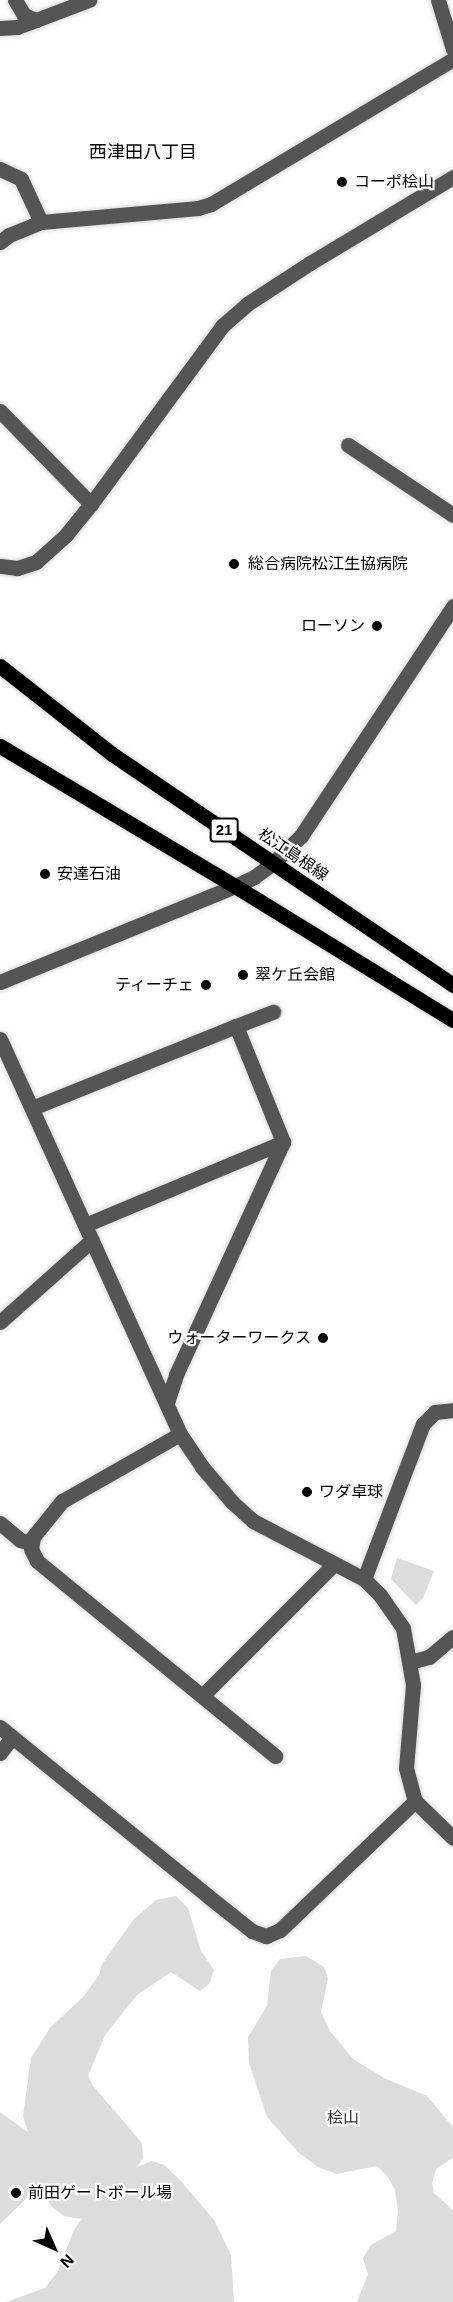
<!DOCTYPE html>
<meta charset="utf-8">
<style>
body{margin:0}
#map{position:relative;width:453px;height:2302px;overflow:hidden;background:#fff;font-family:Arial,"Noto Sans JP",sans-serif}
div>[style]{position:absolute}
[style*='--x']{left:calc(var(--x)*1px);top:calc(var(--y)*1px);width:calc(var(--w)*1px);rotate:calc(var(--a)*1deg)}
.green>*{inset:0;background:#dcdcdc}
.roads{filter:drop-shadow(0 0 2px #dbdbdb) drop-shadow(0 0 2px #dbdbdb)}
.minor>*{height:15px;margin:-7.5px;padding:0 7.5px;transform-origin:7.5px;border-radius:7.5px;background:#555}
.major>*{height:15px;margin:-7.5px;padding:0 7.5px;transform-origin:7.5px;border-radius:7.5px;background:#000}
.dots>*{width:16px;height:16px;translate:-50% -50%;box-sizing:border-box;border:3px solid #fff;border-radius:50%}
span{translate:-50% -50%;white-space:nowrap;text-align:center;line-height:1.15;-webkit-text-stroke:4.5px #fff;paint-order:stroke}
.shield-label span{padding:2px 4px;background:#fff;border:2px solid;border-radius:4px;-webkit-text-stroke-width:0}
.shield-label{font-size:15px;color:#000;font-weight:700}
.poi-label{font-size:16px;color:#000}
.left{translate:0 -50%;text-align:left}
.right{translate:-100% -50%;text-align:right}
.street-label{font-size:16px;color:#000}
.park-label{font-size:16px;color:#333}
.neighbourhood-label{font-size:18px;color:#000}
.north{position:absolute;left:24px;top:2218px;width:60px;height:60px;-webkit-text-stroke:4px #fff;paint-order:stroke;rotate:135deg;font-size:16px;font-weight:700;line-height:24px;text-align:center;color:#000}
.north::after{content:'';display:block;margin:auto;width:21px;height:27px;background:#000;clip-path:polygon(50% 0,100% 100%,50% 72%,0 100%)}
</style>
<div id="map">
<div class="green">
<div style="clip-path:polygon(397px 1558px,434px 1571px,423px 1598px,416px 1605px,391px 1579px)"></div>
<div style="clip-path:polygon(176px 1896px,188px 1908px,201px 1951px,214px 1970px,209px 1984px,200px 1991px,171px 1972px,137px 1995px,105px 2035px,88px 2076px,93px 2086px,142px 2143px,143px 2158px,137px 2167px,152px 2161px,164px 2165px,180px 2180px,214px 2220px,231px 2255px,234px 2302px,6px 2302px,45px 2288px,58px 2271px,73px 2232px,81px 2219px,64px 2216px,53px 2208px,44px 2196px,41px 2184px,0 2224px,0 2112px,28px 2132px,23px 2116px,31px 2058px,50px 2028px,84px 1996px,99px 1975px,102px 1964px,134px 1919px,156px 1900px)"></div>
<div style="clip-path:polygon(306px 1956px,324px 1967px,328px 1978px,321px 2012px,330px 2031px,353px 2059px,384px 2078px,427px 2096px,453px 2127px,453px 2158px,436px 2169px,432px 2183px,434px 2193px,453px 2210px,453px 2302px,357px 2302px,368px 2274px,363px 2258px,371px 2245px,396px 2231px,398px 2211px,395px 2190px,388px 2177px,377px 2166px,337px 2174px,318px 2167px,299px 2153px,267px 2117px,249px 2063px,248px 2037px,267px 2006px,271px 1971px,280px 1959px)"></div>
</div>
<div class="roads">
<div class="minor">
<div style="--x:15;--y:0;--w:17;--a:59"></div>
<div style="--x:24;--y:15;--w:13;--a:23"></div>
<div style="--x:36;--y:20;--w:57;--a:-20.7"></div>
<div style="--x:438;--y:0;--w:51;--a:73"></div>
<div style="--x:0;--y:28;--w:17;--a:-3"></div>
<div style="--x:17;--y:27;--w:20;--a:-20"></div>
<div style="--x:0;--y:169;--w:23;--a:25"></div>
<div style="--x:21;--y:179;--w:47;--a:65.1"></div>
<div style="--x:0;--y:242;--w:11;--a:-38"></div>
<div style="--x:9;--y:235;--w:35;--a:-22"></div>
<div style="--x:41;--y:222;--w:158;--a:-5.1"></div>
<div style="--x:198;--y:208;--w:14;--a:-17"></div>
<div style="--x:211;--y:204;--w:282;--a:-30.9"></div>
<div style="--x:0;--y:411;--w:130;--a:45.6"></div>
<div style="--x:91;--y:504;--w:40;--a:129"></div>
<div style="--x:66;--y:535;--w:40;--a:138"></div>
<div style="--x:36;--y:562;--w:20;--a:162"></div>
<div style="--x:17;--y:568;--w:17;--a:-173"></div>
<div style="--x:348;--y:445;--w:126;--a:33.7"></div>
<div style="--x:91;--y:504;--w:221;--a:-53.6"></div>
<div style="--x:222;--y:326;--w:33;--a:-41"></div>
<div style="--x:247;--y:304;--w:75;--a:-33.1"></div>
<div style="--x:310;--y:263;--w:167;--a:-31"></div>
<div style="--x:0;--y:982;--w:254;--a:-22.2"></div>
<div style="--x:235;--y:886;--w:21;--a:-25"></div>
<div style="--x:254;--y:877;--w:24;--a:-36"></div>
<div style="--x:273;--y:863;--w:39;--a:-44"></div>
<div style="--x:301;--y:836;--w:276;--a:-56.5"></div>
<div style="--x:236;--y:1026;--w:40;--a:-21"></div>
<div style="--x:0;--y:1039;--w:434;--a:65.5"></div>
<div style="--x:180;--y:1434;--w:40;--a:56"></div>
<div style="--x:202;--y:1467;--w:46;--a:49.4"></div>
<div style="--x:232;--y:1502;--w:28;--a:42"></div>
<div style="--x:253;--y:1521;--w:125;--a:27.6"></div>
<div style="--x:364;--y:1579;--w:23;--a:45"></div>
<div style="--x:380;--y:1595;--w:40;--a:55.1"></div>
<div style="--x:403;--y:1628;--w:58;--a:80"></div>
<div style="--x:413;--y:1685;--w:83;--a:94.8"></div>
<div style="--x:406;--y:1768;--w:34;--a:75"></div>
<div style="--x:415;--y:1801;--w:53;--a:44.2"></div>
<div style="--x:32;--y:1108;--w:220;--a:-21.9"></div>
<div style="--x:236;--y:1026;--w:125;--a:67.9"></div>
<div style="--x:283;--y:1142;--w:256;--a:114.7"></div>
<div style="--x:176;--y:1375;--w:28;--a:108"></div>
<div style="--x:85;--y:1225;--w:215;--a:-22.7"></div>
<div style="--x:0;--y:1322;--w:123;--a:-41.7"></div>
<div style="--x:180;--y:1434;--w:136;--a:150.4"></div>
<div style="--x:62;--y:1501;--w:46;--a:128.9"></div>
<div style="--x:33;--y:1537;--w:12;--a:99"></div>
<div style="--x:31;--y:1549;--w:13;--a:63"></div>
<div style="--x:37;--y:1561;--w:308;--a:39.3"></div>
<div style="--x:0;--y:1523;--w:26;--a:40"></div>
<div style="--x:20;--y:1540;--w:11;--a:15"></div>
<div style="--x:364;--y:1579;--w:166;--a:-69.2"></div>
<div style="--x:423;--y:1424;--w:17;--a:-45"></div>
<div style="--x:435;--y:1412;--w:18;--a:-6"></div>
<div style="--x:410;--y:1662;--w:20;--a:-15"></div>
<div style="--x:429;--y:1657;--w:31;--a:-40"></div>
<div style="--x:202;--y:1696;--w:187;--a:-45"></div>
<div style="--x:0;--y:1727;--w:269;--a:39.1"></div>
<div style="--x:209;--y:1897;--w:55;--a:38.3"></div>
<div style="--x:252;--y:1931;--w:15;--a:20"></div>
<div style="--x:266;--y:1936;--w:15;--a:-23"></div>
<div style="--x:280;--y:1930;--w:187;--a:-43.7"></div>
<div style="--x:0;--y:1753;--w:20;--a:-53"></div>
</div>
<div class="major">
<div style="--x:0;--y:666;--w:142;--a:38.2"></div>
<div style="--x:112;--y:754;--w:412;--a:34.1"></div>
<div style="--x:0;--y:746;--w:274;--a:30.8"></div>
<div style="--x:235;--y:886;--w:256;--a:31.6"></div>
</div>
</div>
<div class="dots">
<div style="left:342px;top:182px;background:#000"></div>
<div style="left:234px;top:564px;background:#000"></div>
<div style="left:377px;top:626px;background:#000"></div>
<div style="left:45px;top:874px;background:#000"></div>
<div style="left:243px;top:975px;background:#000"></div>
<div style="left:206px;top:985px;background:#000"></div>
<div style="left:323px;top:1338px;background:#000"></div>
<div style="left:307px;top:1492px;background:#000"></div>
<div style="left:16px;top:2193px;background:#000"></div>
</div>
<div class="shield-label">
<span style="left:224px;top:830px">21</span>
</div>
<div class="poi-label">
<span class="left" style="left:354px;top:182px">コーポ桧山</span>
<span class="left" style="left:248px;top:564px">総合病院松江生協病院</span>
<span class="right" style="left:365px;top:626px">ローソン</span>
<span class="left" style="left:57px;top:874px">安達石油</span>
<span class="left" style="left:255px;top:975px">翠ケ丘会館</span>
<span class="right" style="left:194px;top:985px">ティーチェ</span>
<span class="right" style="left:311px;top:1338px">ウォーターワークス</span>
<span class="left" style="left:319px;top:1492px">ワダ卓球</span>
<span class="left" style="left:28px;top:2193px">前田ゲートボール場</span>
</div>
<div class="street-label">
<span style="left:293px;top:855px;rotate:34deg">松江島根線</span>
</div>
<div class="park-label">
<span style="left:343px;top:2118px">桧山</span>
</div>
<div class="neighbourhood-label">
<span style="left:143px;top:152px">西津田八丁目</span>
</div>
<div class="north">N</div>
</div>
